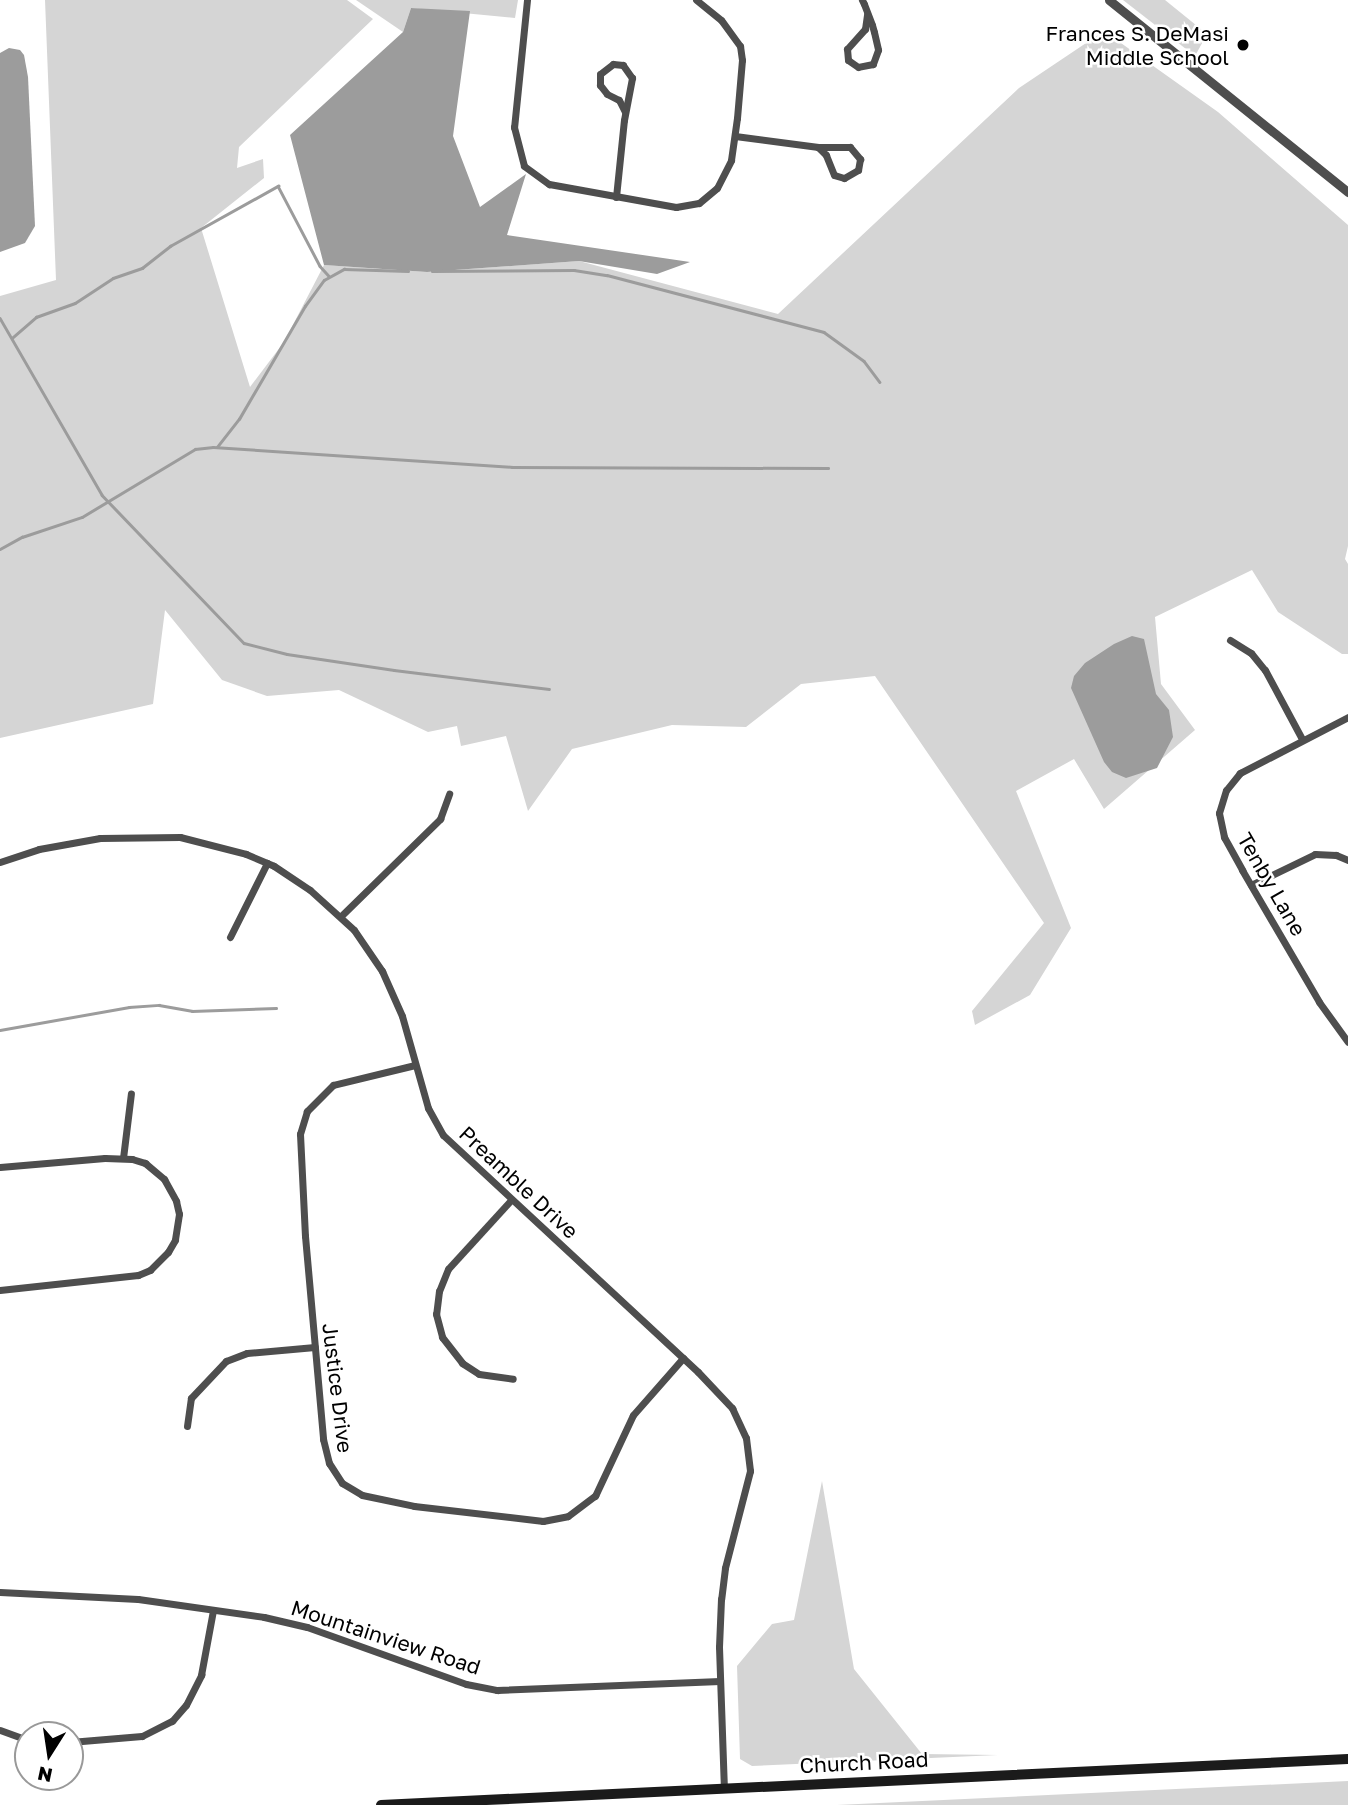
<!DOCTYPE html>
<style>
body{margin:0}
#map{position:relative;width:1348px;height:1805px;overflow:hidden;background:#fff;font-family:"Golos Text",sans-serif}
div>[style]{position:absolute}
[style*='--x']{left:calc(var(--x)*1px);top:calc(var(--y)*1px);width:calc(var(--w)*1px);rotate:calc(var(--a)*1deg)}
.green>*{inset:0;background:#d5d5d5}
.water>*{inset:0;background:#9c9c9c}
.stream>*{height:2.5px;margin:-1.25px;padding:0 1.25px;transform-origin:1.25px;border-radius:1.25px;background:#9c9c9c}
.minor>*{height:7px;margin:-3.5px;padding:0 3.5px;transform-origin:3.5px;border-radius:3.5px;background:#4e4e4e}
.tertiary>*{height:9px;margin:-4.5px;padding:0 4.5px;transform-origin:4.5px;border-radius:4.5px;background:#4e4e4e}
.secondary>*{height:10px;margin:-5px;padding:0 5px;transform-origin:5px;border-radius:5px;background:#1b1b1b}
.dots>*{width:19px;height:19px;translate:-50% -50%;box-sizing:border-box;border:4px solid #fff;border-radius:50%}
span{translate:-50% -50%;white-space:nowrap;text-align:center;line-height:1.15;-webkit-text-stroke:5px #fff;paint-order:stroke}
.poi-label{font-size:21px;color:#000}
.right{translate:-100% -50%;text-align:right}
.street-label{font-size:21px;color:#000}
.north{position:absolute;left:14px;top:1721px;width:70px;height:70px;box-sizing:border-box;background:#fff;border:2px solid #999;border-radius:50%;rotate:192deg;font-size:19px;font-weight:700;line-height:28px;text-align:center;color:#000}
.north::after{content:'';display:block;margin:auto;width:24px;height:32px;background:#000;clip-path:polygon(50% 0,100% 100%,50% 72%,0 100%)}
</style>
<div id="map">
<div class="green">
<div style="clip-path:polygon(45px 0,347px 0,373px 19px,239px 147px,237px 168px,263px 159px,264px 178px,201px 228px,250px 387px,284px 342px,324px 265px,427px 272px,579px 261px,778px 314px,1019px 88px,1104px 31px,1218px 112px,1348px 225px,1348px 546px,1345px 559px,1348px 564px,1348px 654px,1342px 654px,1278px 612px,1252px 570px,1155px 617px,1161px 684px,1195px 730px,1104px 809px,1074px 759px,1016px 791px,1071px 928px,1030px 995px,975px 1025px,972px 1011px,1044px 923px,875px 676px,801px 684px,746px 727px,672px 725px,572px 749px,528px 811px,506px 736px,461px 746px,457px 726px,428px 732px,339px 690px,267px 696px,222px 680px,165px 610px,153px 704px,0 738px,0 296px,56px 280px)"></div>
<div style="clip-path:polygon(356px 0,518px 0,515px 18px,411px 8px,403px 32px)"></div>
<div style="clip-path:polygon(1123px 0,1165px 0,1207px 34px,1195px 56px)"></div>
<div style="clip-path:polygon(822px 1481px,854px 1669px,922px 1754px,998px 1755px,752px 1766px,740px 1759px,737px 1666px,772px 1624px,794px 1620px)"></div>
<div style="clip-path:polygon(1348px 1781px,1348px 1805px,837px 1805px)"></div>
</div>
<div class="water">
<div style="clip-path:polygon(411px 8px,470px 11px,453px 136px,480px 207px,526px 174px,507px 235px,690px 262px,657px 274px,579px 261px,427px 272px,324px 265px,290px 135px,403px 32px)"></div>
<div style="clip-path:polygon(9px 48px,20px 50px,24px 55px,28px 77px,35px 226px,25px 243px,0 252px,0 53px)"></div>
<div style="clip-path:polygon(1132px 636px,1144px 639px,1156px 694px,1169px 710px,1173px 737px,1157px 768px,1126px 778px,1112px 772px,1104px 762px,1071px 688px,1074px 676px,1085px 663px,1114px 644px)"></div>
</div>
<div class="stream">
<div style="--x:432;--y:271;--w:142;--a:-0.4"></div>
<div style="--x:574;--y:270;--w:33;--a:9"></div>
<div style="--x:607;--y:275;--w:224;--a:14.7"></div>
<div style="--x:824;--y:332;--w:49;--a:35.9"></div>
<div style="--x:864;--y:361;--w:26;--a:53"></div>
<div style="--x:0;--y:318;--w:204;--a:60"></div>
<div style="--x:102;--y:495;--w:205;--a:46.2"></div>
<div style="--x:244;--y:643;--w:44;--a:14.3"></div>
<div style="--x:287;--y:654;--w:108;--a:8.5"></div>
<div style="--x:394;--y:670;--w:156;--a:7"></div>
<div style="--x:12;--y:338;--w:32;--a:-41"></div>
<div style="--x:36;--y:317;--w:41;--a:-19.7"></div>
<div style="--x:75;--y:303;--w:45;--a:-33.3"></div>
<div style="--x:113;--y:278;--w:31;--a:-19"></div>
<div style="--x:142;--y:268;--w:36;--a:-38"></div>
<div style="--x:170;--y:246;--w:124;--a:-29.1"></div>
<div style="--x:278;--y:186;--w:90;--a:62.3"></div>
<div style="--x:320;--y:266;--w:13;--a:48"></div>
<div style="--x:217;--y:447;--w:36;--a:-52"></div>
<div style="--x:239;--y:419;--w:131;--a:-59.7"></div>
<div style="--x:305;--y:306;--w:32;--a:-54"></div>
<div style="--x:324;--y:280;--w:23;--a:-29"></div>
<div style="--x:344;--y:269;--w:64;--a:1.8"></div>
<div style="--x:0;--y:549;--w:25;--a:-29"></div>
<div style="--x:22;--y:537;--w:63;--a:-18.4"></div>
<div style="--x:82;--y:517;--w:132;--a:-31"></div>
<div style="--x:195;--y:449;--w:18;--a:-6"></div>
<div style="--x:213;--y:447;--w:300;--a:3.8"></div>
<div style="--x:512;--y:467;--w:316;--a:0.2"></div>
<div style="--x:0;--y:1030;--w:131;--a:-10.1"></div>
<div style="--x:129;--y:1007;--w:30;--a:-4"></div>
<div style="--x:159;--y:1005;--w:34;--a:10"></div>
<div style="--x:192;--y:1011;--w:84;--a:-2"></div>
</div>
<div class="minor">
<div style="--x:527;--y:0;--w:128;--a:95.8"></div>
<div style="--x:514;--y:127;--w:40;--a:75.6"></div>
<div style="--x:524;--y:166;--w:31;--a:36"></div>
<div style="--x:549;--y:184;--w:129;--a:10.3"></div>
<div style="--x:676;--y:207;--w:23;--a:-10"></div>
<div style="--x:699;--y:203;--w:23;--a:-40"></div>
<div style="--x:717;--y:188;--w:31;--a:-63"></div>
<div style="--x:731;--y:160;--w:42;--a:-81.9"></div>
<div style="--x:737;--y:118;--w:58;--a:-85.1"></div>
<div style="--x:742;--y:60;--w:14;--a:-98"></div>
<div style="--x:740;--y:46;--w:32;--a:-126"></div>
<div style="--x:721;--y:20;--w:32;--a:-141"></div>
<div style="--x:862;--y:0;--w:4;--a:63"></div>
<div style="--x:864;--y:4;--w:22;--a:69"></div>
<div style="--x:872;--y:25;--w:7;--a:74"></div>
<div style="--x:874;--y:32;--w:18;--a:77"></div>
<div style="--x:878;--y:50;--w:15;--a:110"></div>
<div style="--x:873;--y:64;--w:15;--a:169"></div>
<div style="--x:858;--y:67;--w:12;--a:-145"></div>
<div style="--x:848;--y:60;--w:11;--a:-95"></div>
<div style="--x:847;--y:49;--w:27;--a:-48"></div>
<div style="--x:865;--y:29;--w:15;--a:-82"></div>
<div style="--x:735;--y:136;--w:84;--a:7.5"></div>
<div style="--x:818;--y:147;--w:32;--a:0"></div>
<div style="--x:850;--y:147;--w:16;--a:50"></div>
<div style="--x:860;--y:159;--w:11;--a:100"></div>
<div style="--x:858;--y:170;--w:16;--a:150"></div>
<div style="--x:844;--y:178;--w:10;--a:-163"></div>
<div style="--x:834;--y:175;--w:22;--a:-112"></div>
<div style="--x:826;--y:155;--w:11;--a:-135"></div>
<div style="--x:616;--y:197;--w:77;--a:-84.1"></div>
<div style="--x:624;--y:120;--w:43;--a:-79.2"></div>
<div style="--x:632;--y:78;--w:16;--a:-125"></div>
<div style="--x:623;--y:65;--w:10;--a:-174"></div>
<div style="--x:613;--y:64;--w:16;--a:142"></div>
<div style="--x:600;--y:74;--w:11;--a:90"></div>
<div style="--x:600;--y:85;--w:11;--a:52"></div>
<div style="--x:607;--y:94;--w:13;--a:27"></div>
<div style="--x:619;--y:100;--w:13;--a:63"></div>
<div style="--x:1230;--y:640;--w:25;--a:32"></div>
<div style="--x:1251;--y:653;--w:22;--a:51"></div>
<div style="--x:1265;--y:670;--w:78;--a:61.8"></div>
<div style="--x:1348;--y:717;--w:122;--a:152.6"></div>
<div style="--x:1240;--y:773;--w:22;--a:129"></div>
<div style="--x:1226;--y:790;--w:24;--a:107"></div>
<div style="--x:1219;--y:813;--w:25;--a:78"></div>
<div style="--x:1224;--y:837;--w:38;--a:61"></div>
<div style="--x:1242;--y:870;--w:153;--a:59.7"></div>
<div style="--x:1319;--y:1002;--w:49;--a:54.1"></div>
<div style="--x:0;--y:862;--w:41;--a:-18.4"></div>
<div style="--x:39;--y:849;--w:62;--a:-10.2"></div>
<div style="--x:100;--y:838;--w:80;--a:-0.7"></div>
<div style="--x:180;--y:837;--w:68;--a:14.4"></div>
<div style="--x:246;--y:854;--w:30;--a:23"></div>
<div style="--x:274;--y:866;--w:43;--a:33.7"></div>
<div style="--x:310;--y:890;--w:59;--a:42.3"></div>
<div style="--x:354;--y:930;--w:50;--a:55.7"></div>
<div style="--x:382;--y:971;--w:49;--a:66"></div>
<div style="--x:402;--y:1016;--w:96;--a:74.2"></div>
<div style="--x:428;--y:1108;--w:31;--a:61"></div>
<div style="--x:443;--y:1135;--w:348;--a:42.9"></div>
<div style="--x:698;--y:1372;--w:50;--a:46.6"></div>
<div style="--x:732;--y:1408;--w:33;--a:65"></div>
<div style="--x:746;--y:1438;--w:33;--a:83"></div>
<div style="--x:750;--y:1471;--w:100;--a:104.5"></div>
<div style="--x:725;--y:1568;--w:31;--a:97"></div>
<div style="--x:721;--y:1599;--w:48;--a:92.4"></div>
<div style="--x:719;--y:1647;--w:142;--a:88"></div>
<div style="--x:1251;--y:885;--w:71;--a:-25.8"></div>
<div style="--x:1315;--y:854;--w:21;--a:3"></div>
<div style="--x:1336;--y:855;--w:13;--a:23"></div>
<div style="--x:341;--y:916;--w:139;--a:-44.4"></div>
<div style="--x:440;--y:819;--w:27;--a:-70"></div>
<div style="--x:230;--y:937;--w:83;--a:-63.4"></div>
<div style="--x:415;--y:1065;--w:84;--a:166.3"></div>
<div style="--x:333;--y:1085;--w:37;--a:135"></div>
<div style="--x:307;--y:1111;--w:24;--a:107"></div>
<div style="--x:300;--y:1134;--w:102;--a:87.2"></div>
<div style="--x:305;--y:1236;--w:204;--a:84.9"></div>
<div style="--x:323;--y:1439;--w:25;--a:76"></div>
<div style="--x:329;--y:1463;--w:24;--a:57"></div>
<div style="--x:342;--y:1483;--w:23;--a:31"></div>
<div style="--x:362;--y:1495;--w:53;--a:11.9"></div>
<div style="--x:414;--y:1506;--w:130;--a:6.6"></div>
<div style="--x:543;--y:1521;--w:25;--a:-11"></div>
<div style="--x:568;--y:1516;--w:34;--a:-37"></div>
<div style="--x:595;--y:1496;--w:89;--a:-64.9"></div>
<div style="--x:633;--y:1415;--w:76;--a:-48.7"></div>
<div style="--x:123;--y:1158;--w:65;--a:-83"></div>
<div style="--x:0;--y:1167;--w:105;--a:-4.9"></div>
<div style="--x:105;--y:1158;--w:27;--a:2"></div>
<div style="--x:132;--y:1159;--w:14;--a:17"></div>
<div style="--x:145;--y:1163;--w:25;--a:40"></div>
<div style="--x:164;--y:1179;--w:25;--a:61"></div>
<div style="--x:176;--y:1201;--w:13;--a:77"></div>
<div style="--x:179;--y:1214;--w:26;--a:99"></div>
<div style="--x:175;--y:1240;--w:14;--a:120"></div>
<div style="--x:168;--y:1252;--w:25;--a:135"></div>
<div style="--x:150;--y:1270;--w:13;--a:157"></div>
<div style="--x:138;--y:1275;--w:139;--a:173.8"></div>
<div style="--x:511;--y:1200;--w:93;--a:132.4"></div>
<div style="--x:448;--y:1269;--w:24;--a:112"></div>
<div style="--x:439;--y:1291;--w:23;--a:97"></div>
<div style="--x:436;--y:1314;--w:24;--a:75"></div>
<div style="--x:442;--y:1337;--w:33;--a:52"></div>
<div style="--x:462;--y:1363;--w:20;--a:33"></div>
<div style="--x:479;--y:1374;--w:34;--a:8"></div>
<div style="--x:187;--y:1426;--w:28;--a:-82"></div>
<div style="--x:191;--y:1398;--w:51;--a:-46.6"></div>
<div style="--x:226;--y:1361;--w:22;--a:-21"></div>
<div style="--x:247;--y:1353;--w:68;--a:-5"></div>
<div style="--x:0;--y:1592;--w:138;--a:2.9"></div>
<div style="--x:138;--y:1599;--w:127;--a:8.1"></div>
<div style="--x:264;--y:1617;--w:44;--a:13.1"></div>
<div style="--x:307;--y:1627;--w:169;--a:19.7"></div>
<div style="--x:466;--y:1684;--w:32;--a:11"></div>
<div style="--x:497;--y:1690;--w:223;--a:-2.3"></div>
<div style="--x:0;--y:1730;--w:30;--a:20"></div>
<div style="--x:70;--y:1742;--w:72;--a:-4.8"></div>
<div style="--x:142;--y:1736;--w:34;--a:-27"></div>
<div style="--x:172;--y:1721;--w:21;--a:-49"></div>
<div style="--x:186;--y:1705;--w:34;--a:-63"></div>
<div style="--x:201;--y:1675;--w:66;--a:-79.5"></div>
</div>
<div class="tertiary">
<div style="--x:1109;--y:0;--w:307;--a:38.8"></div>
</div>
<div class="secondary">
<div style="--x:381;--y:1805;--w:968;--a:-2.72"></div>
</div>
<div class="dots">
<div style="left:1243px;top:45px;background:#000"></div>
</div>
<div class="poi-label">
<span class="right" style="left:1229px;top:45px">Frances S. DeMasi<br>Middle School</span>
</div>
<div class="street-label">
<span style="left:1272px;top:884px;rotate:60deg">Tenby Lane</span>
<span style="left:519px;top:1182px;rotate:43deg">Preamble Drive</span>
<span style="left:338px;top:1388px;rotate:83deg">Justice Drive</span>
<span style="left:386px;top:1637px;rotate:18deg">Mountainview Road</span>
<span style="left:864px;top:1762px;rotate:-3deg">Church Road</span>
</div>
<div class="north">N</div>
</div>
